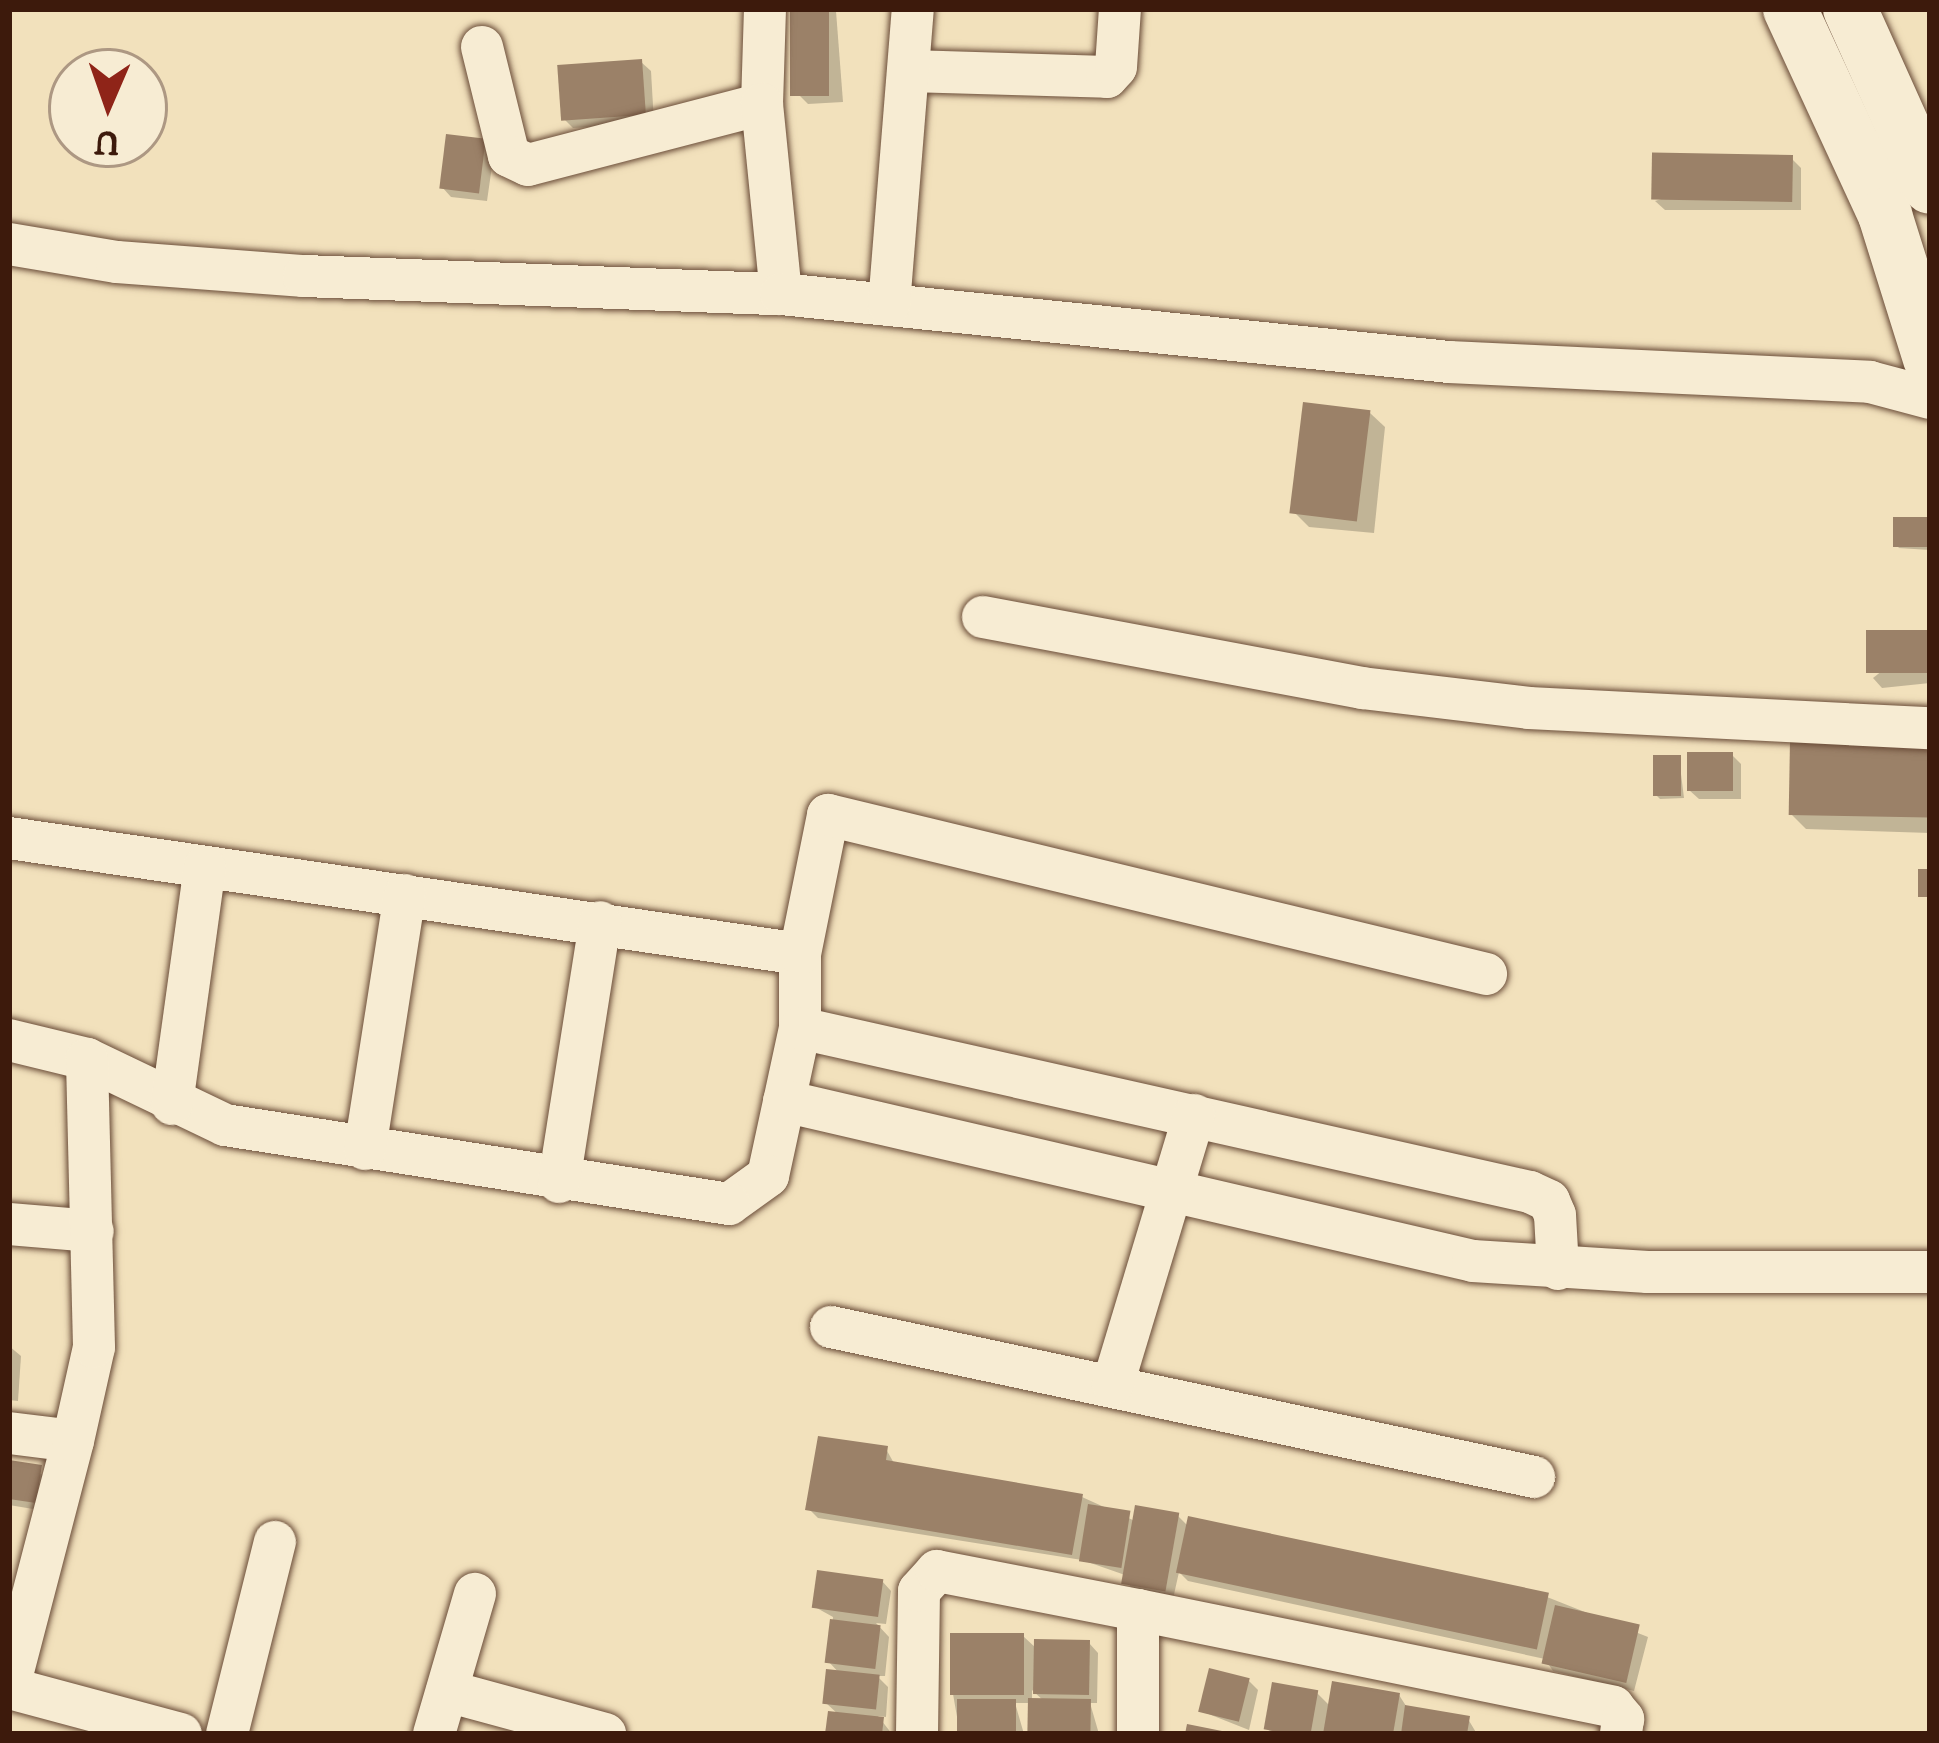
<!DOCTYPE html>
<style>
body{margin:0}
#map{position:relative;width:1939px;height:1743px;overflow:hidden;background:#f2e1bc;font-family:"IM FELL DW Pica",serif}
div>[style]{position:absolute}
[style*='--x']{left:calc(var(--x)*1px);top:calc(var(--y)*1px);width:calc(var(--w)*1px);rotate:calc(var(--a)*1deg)}
.shadow>*{inset:0;background:#0003}
.building>*{inset:0;background:#9b8168;transform-origin:0 0}
.roads{filter:drop-shadow(0 0 3px #6a4c38) drop-shadow(0 0 3px #6a4c38)}
.minor>*{height:42px;margin:-21px;padding:0 21px;transform-origin:21px;border-radius:21px;background:#f7ecd3}
.tertiary>*{height:54px;margin:-27px;padding:0 27px;transform-origin:27px;border-radius:27px;background:#f7ecd3}
span{translate:-50% -50%;white-space:nowrap;text-align:center;line-height:1.15;-webkit-text-stroke:9px #f7ecd3;paint-order:stroke}
.frame{position:absolute;inset:0;border:12px solid #3d1a0c;pointer-events:none}
.north{position:absolute;left:48px;top:48px;width:120px;height:120px;box-sizing:border-box;background:#f7ecd3;border:3px solid #ad9883;border-radius:50%;rotate:182deg;font-size:33px;font-weight:700;line-height:48px;text-align:center;color:#3d1a0c}
.north::after{content:'';display:block;margin:auto;width:42px;height:54px;background:#8f2418;clip-path:polygon(50% 0,100% 100%,50% 72%,0 100%)}
</style>
<div id="map">
<div class="shadow">
<div style="clip-path:polygon(793px 9px,836px 11px,843px 102px,808px 104px,798px 94px)"></div>
<div style="clip-path:polygon(641px 62px,651px 71px,654px 123px,573px 128px,564px 119px)"></div>
<div style="clip-path:polygon(484px 142px,494px 152px,487px 201px,451px 197px,442px 187px)"></div>
<div style="clip-path:polygon(1791px 158px,1801px 168px,1801px 210px,1665px 210px,1655px 201px)"></div>
<div style="clip-path:polygon(1370px 413px,1385px 427px,1374px 533px,1309px 527px,1294px 512px)"></div>
<div style="clip-path:polygon(1930px 520px,1930px 550px,1898px 548px)"></div>
<div style="clip-path:polygon(1930px 633px,1930px 683px,1882px 688px,1873px 678px)"></div>
<div style="clip-path:polygon(1930px 746px,1930px 833px,1806px 829px,1791px 814px)"></div>
<div style="clip-path:polygon(1732px 755px,1741px 764px,1741px 799px,1699px 799px,1689px 790px)"></div>
<div style="clip-path:polygon(1679px 758px,1684px 798px,1660px 799px,1656px 795px)"></div>
<div style="clip-path:polygon(9px 1346px,21px 1356px,18px 1401px,9px 1400px)"></div>
<div style="clip-path:polygon(886px 1449px,895px 1465px,1082px 1497px,1135px 1521px,1178px 1516px,1188px 1526px,1547px 1597px,1648px 1637px,1634px 1691px,1553px 1671px,1545px 1659px,1188px 1581px,1179px 1572px,1173px 1599px,1133px 1592px,1125px 1575px,1082px 1560px,818px 1518px,809px 1509px)"></div>
<div style="clip-path:polygon(9px 1463px,50px 1477px,45px 1511px,9px 1505px)"></div>
<div style="clip-path:polygon(882px 1581px,891px 1591px,886px 1624px,876px 1623px,889px 1637px,885px 1676px,877px 1676px,888px 1687px,886px 1717px,878px 1716px,892px 1734px,828px 1734px,839px 1715px,826px 1703px,840px 1674px,829px 1662px,833px 1617px,815px 1607px)"></div>
<div style="clip-path:polygon(evenodd,1023px 1636px,1037px 1649px,1089px 1643px,1098px 1653px,1097px 1703px,1090px 1703px,1099px 1734px,1031px 1734px,1031px 1703px,1015px 1703px,1024px 1734px,960px 1734px,953px 1694px,1023px 1636px,1032px 1690px,1045px 1702px,1032px 1702px,1032px 1690px)"></div>
<div style="clip-path:polygon(1249px 1681px,1258px 1690px,1249px 1730px,1201px 1711px)"></div>
<div style="clip-path:polygon(1317px 1693px,1330px 1706px,1399px 1695px,1408px 1709px,1468px 1719px,1477px 1734px,1273px 1734px,1267px 1728px)"></div>
</div>
<div class="building">
<div style="left:790px;top:9px;width:39px;height:87px"></div>
<div style="left:642px;top:59px;width:56px;height:85px;rotate:86deg"></div>
<div style="left:446px;top:134px;width:40px;height:55px;rotate:7deg"></div>
<div style="left:1793px;top:155px;width:47px;height:141px;rotate:91deg"></div>
<div style="left:1303px;top:402px;width:68px;height:112px;rotate:7deg"></div>
<div style="left:1930px;top:517px;width:30px;height:37px;rotate:90deg"></div>
<div style="left:1930px;top:630px;width:43px;height:64px;rotate:90deg"></div>
<div style="left:1790px;top:740px;width:140px;height:75px;rotate:1deg"></div>
<div style="left:1687px;top:752px;width:46px;height:39px"></div>
<div style="left:1653px;top:755px;width:28px;height:41px"></div>
<div style="left:1918px;top:869px;width:12px;height:28px"></div>
<div style="clip-path:polygon(818px 1436px,888px 1446px,886px 1460px,1083px 1494px,1072px 1555px,805px 1510px)"></div>
<div style="clip-path:polygon(9px 1460px,42px 1465px,36px 1503px,9px 1499px)"></div>
<div style="left:1088px;top:1504px;width:43px;height:58px;rotate:9deg"></div>
<div style="left:1135px;top:1505px;width:45px;height:80px;rotate:10deg"></div>
<div style="left:1188px;top:1516px;width:369px;height:58px;rotate:12deg"></div>
<div style="left:817px;top:1570px;width:67px;height:38px;rotate:8deg"></div>
<div style="left:1555px;top:1605px;width:87px;height:60px;rotate:13deg"></div>
<div style="left:830px;top:1619px;width:51px;height:44px;rotate:7deg"></div>
<div style="left:950px;top:1633px;width:74px;height:62px"></div>
<div style="left:1034px;top:1639px;width:56px;height:55px;rotate:1deg"></div>
<div style="left:1209px;top:1668px;width:42px;height:45px;rotate:14deg"></div>
<div style="left:826px;top:1669px;width:54px;height:35px;rotate:6deg"></div>
<div style="clip-path:polygon(1332px 1681px,1400px 1693px,1393px 1734px,1323px 1734px)"></div>
<div style="left:1272px;top:1682px;width:47px;height:48px;rotate:10deg"></div>
<div style="left:1028px;top:1698px;width:63px;height:36px;rotate:1deg"></div>
<div style="left:957px;top:1699px;width:59px;height:35px"></div>
<div style="clip-path:polygon(1405px 1705px,1470px 1716px,1467px 1734px,1401px 1734px)"></div>
<div style="clip-path:polygon(828px 1711px,884px 1717px,882px 1734px,825px 1734px)"></div>
<div style="clip-path:polygon(1187px 1724px,1227px 1732px,1227px 1734px,1185px 1734px)"></div>
</div>
<div class="roads">
<div class="minor">
<div style="--x:482;--y:47;--w:112;--a:76.1"></div>
<div style="--x:509;--y:156;--w:21;--a:25"></div>
<div style="--x:528;--y:165;--w:242;--a:-14.6"></div>
<div style="--x:762;--y:104;--w:95;--a:-88.2"></div>
<div style="--x:909;--y:71;--w:198;--a:1.7"></div>
<div style="--x:1107;--y:77;--w:13;--a:-48"></div>
<div style="--x:1116;--y:67;--w:58;--a:-86.1"></div>
<div style="--x:762;--y:104;--w:191;--a:84.3"></div>
<div style="--x:9;--y:244;--w:109;--a:9.5"></div>
<div style="--x:117;--y:262;--w:188;--a:4.3"></div>
<div style="--x:304;--y:276;--w:477;--a:2.2"></div>
<div style="--x:781;--y:294;--w:671;--a:5.81"></div>
<div style="--x:1449;--y:362;--w:421;--a:2.7"></div>
<div style="--x:1870;--y:382;--w:62;--a:14.9"></div>
<div style="--x:889;--y:305;--w:297;--a:-85.4"></div>
<div style="--x:983;--y:617;--w:386;--a:10.6"></div>
<div style="--x:1362;--y:688;--w:168;--a:6.8"></div>
<div style="--x:1529;--y:708;--w:401;--a:2.9"></div>
<div style="--x:9;--y:838;--w:799;--a:8.34"></div>
<div style="--x:800;--y:954;--w:74;--a:90"></div>
<div style="--x:800;--y:1028;--w:151;--a:102.2"></div>
<div style="--x:768;--y:1176;--w:48;--a:144.3"></div>
<div style="--x:729;--y:1204;--w:510;--a:-171.09"></div>
<div style="--x:225;--y:1125;--w:153;--a:-154.4"></div>
<div style="--x:87;--y:1059;--w:80;--a:-166.3"></div>
<div style="--x:800;--y:954;--w:142;--a:-78.6"></div>
<div style="--x:828;--y:815;--w:677;--a:13.58"></div>
<div style="--x:800;--y:1028;--w:748;--a:12.66"></div>
<div style="--x:1530;--y:1192;--w:21;--a:25"></div>
<div style="--x:1549;--y:1201;--w:15;--a:67"></div>
<div style="--x:1555;--y:1215;--w:54;--a:86.8"></div>
<div style="--x:784;--y:1101;--w:707;--a:13.07"></div>
<div style="--x:1473;--y:1261;--w:175;--a:3.6"></div>
<div style="--x:1648;--y:1272;--w:282;--a:0"></div>
<div style="--x:172;--y:1104;--w:239;--a:-82.1"></div>
<div style="--x:365;--y:1149;--w:257;--a:-81.1"></div>
<div style="--x:559;--y:1182;--w:263;--a:-81"></div>
<div style="--x:9;--y:1224;--w:84;--a:4.8"></div>
<div style="--x:831;--y:1327;--w:719;--a:12.04"></div>
<div style="--x:1113;--y:1384;--w:281;--a:-73.2"></div>
<div style="--x:9;--y:1433;--w:64;--a:7.1"></div>
<div style="--x:73;--y:1441;--w:254;--a:104.6"></div>
<div style="--x:73;--y:1441;--w:96;--a:-77.4"></div>
<div style="--x:94;--y:1347;--w:288;--a:-91.4"></div>
<div style="--x:1138;--y:1610;--w:485;--a:11.5"></div>
<div style="--x:1613;--y:1707;--w:16;--a:50"></div>
<div style="--x:1623;--y:1719;--w:15;--a:98"></div>
<div style="--x:9;--y:1688;--w:178;--a:15"></div>
<div style="--x:447;--y:1691;--w:164;--a:15.2"></div>
<div style="--x:227;--y:1734;--w:198;--a:-76"></div>
<div style="--x:434;--y:1734;--w:146;--a:-73.7"></div>
<div style="--x:917;--y:1734;--w:143;--a:-89.2"></div>
<div style="--x:919;--y:1591;--w:27;--a:-48"></div>
<div style="--x:937;--y:1571;--w:205;--a:11"></div>
<div style="--x:1138;--y:1610;--w:124;--a:90"></div>
</div>
<div class="tertiary">
<div style="--x:1790;--y:9;--w:227;--a:65.2"></div>
<div style="--x:1885;--y:215;--w:151;--a:72.6"></div>
<div style="--x:1850;--y:9;--w:195;--a:65.8"></div>
</div>
</div>
<div class="frame"></div>
<div class="north">U</div>
</div>
